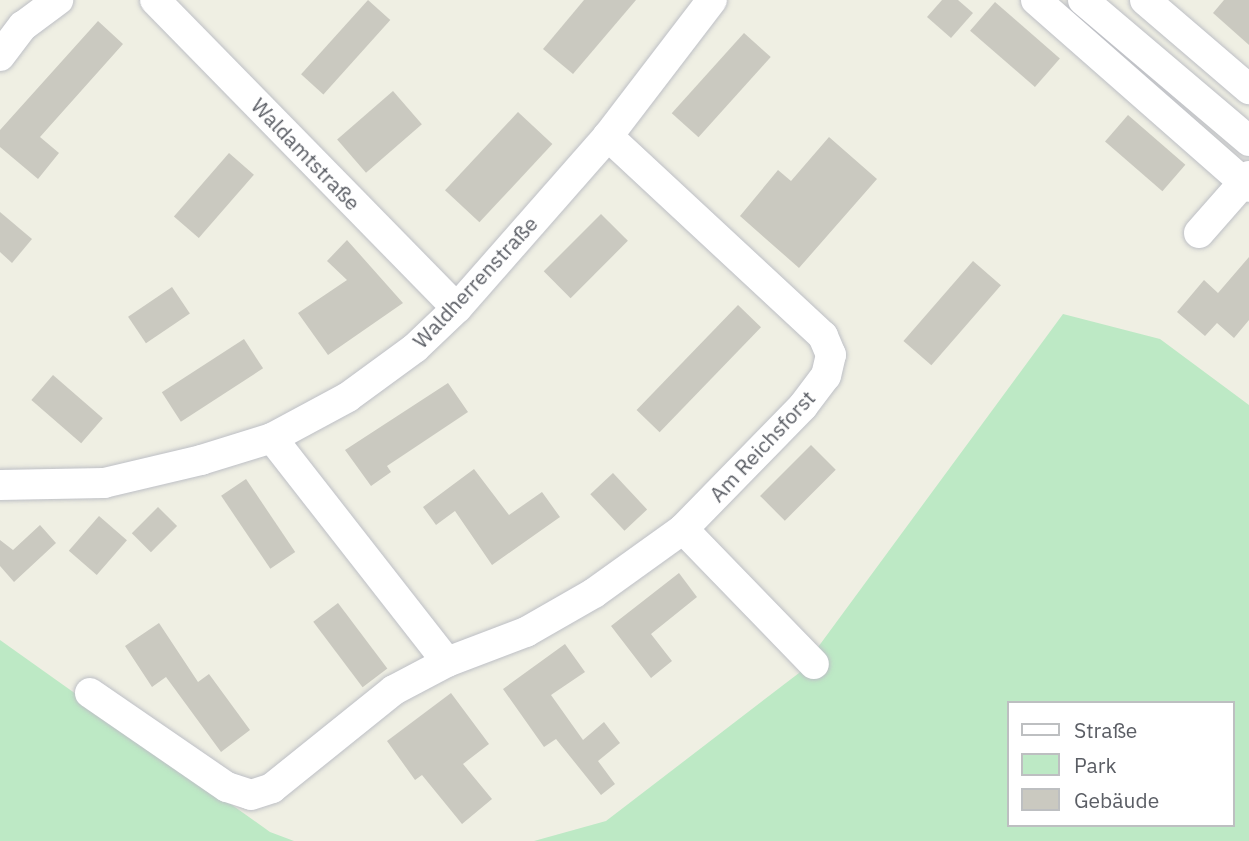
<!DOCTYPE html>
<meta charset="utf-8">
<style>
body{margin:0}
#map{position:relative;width:1249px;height:841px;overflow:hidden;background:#efefe3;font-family:"IBM Plex Sans",sans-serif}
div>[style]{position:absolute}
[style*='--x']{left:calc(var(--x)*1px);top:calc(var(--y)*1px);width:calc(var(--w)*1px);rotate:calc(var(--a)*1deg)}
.green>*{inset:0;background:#bde9c5}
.building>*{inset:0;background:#cac9c0;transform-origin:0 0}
.roads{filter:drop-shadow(0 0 2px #bdbfc5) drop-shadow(0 0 2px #bdbfc5)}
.minor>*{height:30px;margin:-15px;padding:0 15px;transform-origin:15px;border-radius:15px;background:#fff}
span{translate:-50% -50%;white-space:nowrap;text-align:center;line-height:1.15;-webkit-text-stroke:7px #fff;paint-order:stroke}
.street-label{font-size:21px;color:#5b5e65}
.legend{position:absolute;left:1007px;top:701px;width:228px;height:126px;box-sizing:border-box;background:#fff;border:2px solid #bdbfc1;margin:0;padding:9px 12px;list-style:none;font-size:21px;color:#5b5e65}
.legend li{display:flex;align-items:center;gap:14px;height:35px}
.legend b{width:35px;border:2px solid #bdbfc1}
</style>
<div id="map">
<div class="green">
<div style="clip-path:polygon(evenodd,1063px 314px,1160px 339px,1249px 405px,1249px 841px,534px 841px,606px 821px,799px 673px,1063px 314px,1009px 703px,1233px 703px,1233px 825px,1009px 825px,1009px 703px)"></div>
<div style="clip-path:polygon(0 640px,270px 832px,294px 841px,0 841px)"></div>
</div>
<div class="building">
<div style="left:368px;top:0;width:30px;height:100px;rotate:42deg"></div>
<div style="clip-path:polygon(584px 0,636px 0,573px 74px,543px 49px)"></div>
<div style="clip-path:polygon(942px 0,958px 0,973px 13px,951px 38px,927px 17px)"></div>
<div style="clip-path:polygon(1224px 0,1249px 0,1249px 45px,1213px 13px)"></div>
<div style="left:995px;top:2px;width:86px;height:38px;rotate:41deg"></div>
<div style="clip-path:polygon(98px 21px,123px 44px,40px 137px,59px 153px,38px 179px,0 147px,0 130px)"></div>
<div style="left:744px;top:33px;width:36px;height:108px;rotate:42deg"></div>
<div style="left:393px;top:91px;width:44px;height:74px;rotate:49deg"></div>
<div style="left:518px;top:112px;width:47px;height:107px;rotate:43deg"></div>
<div style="left:1128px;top:115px;width:76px;height:35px;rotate:41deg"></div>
<div style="clip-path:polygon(829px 137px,877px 179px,799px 268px,740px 216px,778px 170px,791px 181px)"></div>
<div style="left:229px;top:153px;width:33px;height:84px;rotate:41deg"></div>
<div style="clip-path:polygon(0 212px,32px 239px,12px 263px,0 252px)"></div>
<div style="left:601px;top:214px;width:38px;height:81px;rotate:45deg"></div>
<div style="clip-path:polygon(347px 240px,403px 303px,328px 355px,298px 313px,347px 280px,327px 261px)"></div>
<div style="clip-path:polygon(1249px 257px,1249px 320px,1234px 338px,1217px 323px,1205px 336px,1177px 312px,1204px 280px,1218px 293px)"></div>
<div style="left:973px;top:261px;width:37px;height:106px;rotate:41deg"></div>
<div style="left:172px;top:287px;width:32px;height:53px;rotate:56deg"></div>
<div style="left:738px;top:305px;width:32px;height:146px;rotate:44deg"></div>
<div style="left:244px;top:339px;width:35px;height:98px;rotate:57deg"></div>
<div style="left:53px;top:375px;width:66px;height:33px;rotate:41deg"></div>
<div style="clip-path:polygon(448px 383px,468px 412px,387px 466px,391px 472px,371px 486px,345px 450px)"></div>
<div style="left:811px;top:445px;width:35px;height:72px;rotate:45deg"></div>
<div style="clip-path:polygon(474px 469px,509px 515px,542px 492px,560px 517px,492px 565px,455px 511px,436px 525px,423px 507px)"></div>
<div style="left:613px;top:473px;width:50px;height:31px;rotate:47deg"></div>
<div style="left:246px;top:479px;width:88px;height:30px;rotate:56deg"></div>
<div style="left:158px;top:507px;width:27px;height:37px;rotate:45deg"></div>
<div style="left:99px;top:516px;width:37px;height:46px;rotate:41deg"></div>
<div style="clip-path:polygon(40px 525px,56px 543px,14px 582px,0 566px,0 540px,13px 550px)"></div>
<div style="clip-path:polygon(679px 573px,697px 597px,651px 634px,672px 661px,651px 678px,611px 626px)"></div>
<div style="left:338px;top:603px;width:82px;height:31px;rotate:53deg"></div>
<div style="clip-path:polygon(159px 623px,198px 682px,209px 674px,250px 730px,221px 752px,166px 677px,152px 687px,125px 646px)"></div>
<div style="clip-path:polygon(565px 644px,585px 672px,551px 695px,583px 740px,604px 722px,620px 743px,598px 761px,615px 784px,601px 795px,556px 739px,544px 747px,503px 689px)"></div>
<div style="clip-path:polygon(451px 693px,489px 744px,463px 764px,492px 799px,462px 824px,422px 775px,415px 780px,387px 741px)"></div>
</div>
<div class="roads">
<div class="minor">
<div style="--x:155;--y:0;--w:431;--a:45.6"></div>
<div style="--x:1036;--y:0;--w:283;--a:41.3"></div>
<div style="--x:1083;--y:0;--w:218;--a:40.3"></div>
<div style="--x:1145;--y:0;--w:137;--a:40.6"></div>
<div style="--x:0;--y:56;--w:38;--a:-53"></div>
<div style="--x:23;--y:26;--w:44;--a:-36.6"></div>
<div style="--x:1199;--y:233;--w:76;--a:-48.7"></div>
<div style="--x:272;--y:438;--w:284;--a:52"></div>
<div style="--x:447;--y:662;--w:85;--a:-20.8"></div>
<div style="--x:526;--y:632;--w:78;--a:-29.8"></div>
<div style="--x:594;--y:593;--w:110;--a:-35.7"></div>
<div style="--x:683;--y:529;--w:172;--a:-45.7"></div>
<div style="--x:803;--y:406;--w:38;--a:-53"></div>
<div style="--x:826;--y:376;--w:22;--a:-77"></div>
<div style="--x:831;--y:355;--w:21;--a:-113"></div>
<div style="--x:823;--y:336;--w:294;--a:-137.1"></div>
<div style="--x:0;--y:485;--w:104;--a:-1.1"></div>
<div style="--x:104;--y:483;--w:100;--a:-13.3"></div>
<div style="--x:201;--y:460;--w:74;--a:-17.2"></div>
<div style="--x:272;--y:438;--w:86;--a:-28.3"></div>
<div style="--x:348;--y:397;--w:83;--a:-36.2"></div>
<div style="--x:415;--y:348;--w:58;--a:-43.6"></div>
<div style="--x:457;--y:308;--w:229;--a:-48.7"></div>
<div style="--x:608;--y:136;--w:171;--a:-52.6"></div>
<div style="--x:683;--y:529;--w:188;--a:45.9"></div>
<div style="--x:90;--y:693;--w:166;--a:34.5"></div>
<div style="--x:227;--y:787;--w:25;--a:18"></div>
<div style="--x:251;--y:795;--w:22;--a:-18"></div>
<div style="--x:272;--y:788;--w:156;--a:-38.8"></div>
<div style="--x:394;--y:690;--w:60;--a:-27.8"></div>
</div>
</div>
<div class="street-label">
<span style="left:306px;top:154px;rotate:46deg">Waldamtstraße</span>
<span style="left:475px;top:282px;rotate:-47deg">Waldherrenstraße</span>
<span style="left:762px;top:446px;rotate:-47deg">Am Reichsforst</span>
</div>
<ul class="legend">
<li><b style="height:9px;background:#fff"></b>Straße</li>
<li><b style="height:19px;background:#bde9c5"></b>Park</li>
<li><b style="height:19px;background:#cac9c0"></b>Gebäude</li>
</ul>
</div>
